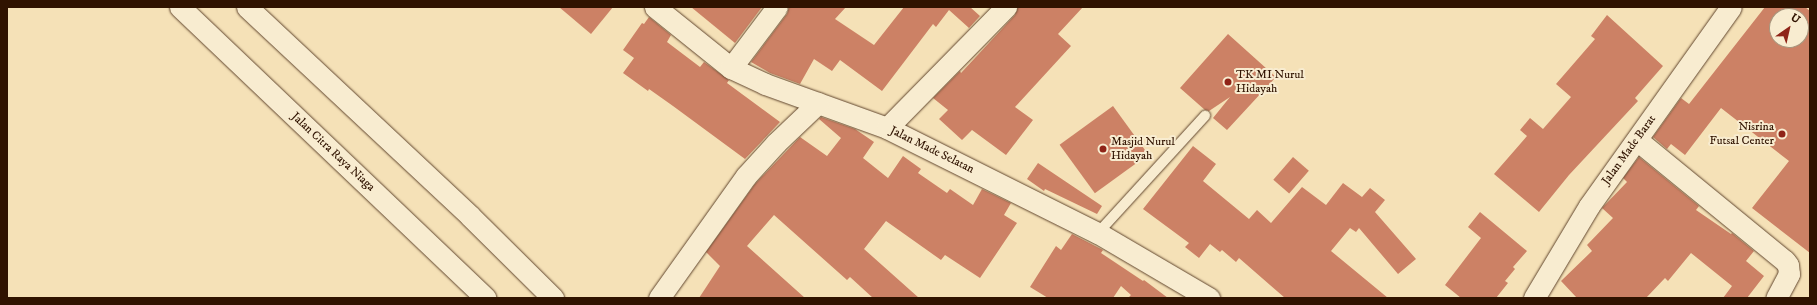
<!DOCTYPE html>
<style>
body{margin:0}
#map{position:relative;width:1817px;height:305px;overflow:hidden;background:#f5e1b7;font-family:"IM FELL DW Pica",serif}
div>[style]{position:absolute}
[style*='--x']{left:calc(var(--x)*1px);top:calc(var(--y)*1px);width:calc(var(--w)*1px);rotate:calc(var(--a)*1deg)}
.building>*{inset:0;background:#cc8165;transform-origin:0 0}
.roads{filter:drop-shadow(0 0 1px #61462e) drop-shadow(0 0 1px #61462e)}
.lane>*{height:10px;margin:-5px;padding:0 5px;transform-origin:5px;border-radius:5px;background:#f8ecd0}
.street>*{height:21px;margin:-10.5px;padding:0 10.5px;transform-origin:10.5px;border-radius:10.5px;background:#f8ecd0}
.dots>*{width:11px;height:11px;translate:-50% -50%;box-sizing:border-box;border:2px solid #f8ecd0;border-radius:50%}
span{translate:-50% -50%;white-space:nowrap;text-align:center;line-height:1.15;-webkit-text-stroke:4px #f8ecd0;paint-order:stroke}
.poi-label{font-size:12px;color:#301300}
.left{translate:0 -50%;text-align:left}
.right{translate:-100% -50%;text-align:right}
.street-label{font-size:12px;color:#301300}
.frame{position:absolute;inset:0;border:8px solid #301300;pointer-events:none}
.north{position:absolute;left:1769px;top:8px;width:40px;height:40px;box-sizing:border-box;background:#f8ecd0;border:1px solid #a8957d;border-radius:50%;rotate:34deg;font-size:11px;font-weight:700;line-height:16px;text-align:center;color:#301300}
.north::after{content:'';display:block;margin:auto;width:14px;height:18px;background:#8f2418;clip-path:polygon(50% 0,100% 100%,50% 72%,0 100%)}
</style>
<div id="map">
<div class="building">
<div style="clip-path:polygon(559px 7px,613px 7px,591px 34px)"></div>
<div style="clip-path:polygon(691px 7px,762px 7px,735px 43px)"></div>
<div style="clip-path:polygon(789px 7px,846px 7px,835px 19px,874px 45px,904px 7px,970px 7px,980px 16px,969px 28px,949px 10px,936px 27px,933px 24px,882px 91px,840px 60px,832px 71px,814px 59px,800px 84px,770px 73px,751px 62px,787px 14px)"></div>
<div style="clip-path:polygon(1018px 7px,1083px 7px,1058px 34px,1071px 46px,1015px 107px,1033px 120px,1006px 155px,972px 130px,962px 140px,939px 119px,948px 110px,933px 98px,960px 71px,961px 73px,1015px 15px)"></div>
<div style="clip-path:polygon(evenodd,1765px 7px,1805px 7px,1810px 11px,1810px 253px,1752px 208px,1789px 161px,1721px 108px,1685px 155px,1671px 144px,1667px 149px,1653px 137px,1681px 98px,1689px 104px,1765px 7px,1777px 16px,1801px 16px,1801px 40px,1777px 40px,1777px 16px)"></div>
<div style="clip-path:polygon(1607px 15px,1663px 66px,1635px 98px,1638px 101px,1569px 175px,1539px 212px,1494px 174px,1527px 136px,1520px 130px,1530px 118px,1543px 129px,1571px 97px,1556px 84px,1595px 39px,1591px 36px)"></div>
<div style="clip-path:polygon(649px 17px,671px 35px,667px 42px,700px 67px,704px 62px,729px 80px,727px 83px,780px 122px,745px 159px,673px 106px,649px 89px,648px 91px,623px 73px,634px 58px,623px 50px,642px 23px,644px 24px)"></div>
<div style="clip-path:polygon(1228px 34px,1276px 77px,1227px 130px,1213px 118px,1230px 97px,1209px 111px,1205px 110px,1180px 88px)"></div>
<div style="left:1113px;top:106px;width:60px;height:66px;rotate:54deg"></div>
<div style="clip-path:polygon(821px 117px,855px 129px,874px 142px,863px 158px,888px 178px,903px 156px,921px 169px,918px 173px,947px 193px,950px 189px,973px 205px,982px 189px,1011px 203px,1004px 215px,1017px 223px,980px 278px,945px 255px,941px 260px,886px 221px,864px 249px,919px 298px,873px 298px,850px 277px,847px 280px,774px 215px,747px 246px,805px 298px,699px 298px,720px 266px,706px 252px,755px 184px,800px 137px,827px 156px,841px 138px,819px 119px)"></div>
<div style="clip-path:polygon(1193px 146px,1216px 164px,1203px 181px,1249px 219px,1257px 210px,1271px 223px,1302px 187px,1326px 205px,1343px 183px,1362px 197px,1370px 188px,1385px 200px,1375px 212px,1416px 259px,1398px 274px,1359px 228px,1356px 232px,1350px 228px,1331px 251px,1388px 298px,1285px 298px,1239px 258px,1236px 262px,1222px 250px,1220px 252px,1210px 244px,1199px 258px,1185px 247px,1189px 243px,1143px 209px)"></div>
<div style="left:1293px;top:157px;width:21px;height:30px;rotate:41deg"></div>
<div style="clip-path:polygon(1639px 157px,1699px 206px,1696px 210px,1731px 234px,1732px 233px,1754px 251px,1746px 261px,1764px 276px,1747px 298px,1723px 298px,1732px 286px,1691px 253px,1668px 281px,1665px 278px,1646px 298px,1577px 298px,1561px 281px,1592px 251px,1587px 245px,1613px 218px,1602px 208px,1627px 182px,1623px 178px)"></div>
<div style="clip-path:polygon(1038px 163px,1102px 206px,1097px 214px,1045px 189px,1044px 191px,1027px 179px)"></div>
<div style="clip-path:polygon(1480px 212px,1527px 251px,1513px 267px,1515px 269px,1505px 281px,1508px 283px,1496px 298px,1461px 298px,1445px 285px,1481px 238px,1468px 227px)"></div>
<div style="clip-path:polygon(1072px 234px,1103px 250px,1101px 253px,1143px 281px,1144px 280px,1168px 298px,1128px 298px,1131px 295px,1121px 286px,1113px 298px,1048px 298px,1030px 287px,1056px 246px,1061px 250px)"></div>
</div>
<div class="roads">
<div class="lane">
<div style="--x:1098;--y:233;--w:159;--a:-47.6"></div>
</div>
<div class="street">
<div style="--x:180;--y:7;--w:422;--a:43.6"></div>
<div style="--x:247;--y:7;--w:306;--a:43.1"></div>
<div style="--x:470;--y:216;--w:117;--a:44.7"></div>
<div style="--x:655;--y:7;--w:97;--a:38.8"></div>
<div style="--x:731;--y:68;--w:38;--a:25"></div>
<div style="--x:765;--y:84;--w:130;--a:19.8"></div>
<div style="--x:887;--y:128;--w:236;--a:26.5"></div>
<div style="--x:1098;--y:233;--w:129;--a:30.4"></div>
<div style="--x:731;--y:68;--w:76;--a:-53"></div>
<div style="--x:887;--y:128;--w:170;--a:-45.5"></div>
<div style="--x:1637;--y:140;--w:191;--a:39.3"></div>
<div style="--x:1785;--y:261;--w:5;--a:53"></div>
<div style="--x:1788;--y:265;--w:9;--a:84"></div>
<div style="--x:1789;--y:274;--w:27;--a:118"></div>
<div style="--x:659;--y:298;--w:150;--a:-54.5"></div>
<div style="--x:746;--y:176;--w:45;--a:-47.7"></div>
<div style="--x:776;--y:143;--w:58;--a:-43.6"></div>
<div style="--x:1534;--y:298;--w:107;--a:-59.1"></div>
<div style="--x:1589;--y:206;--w:244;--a:-54.5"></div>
</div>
</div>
<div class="dots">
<div style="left:1228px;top:82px;background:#8f2418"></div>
<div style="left:1782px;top:134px;background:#8f2418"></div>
<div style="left:1103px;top:149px;background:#8f2418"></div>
</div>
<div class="poi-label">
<span class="left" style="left:1236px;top:82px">TK MI Nurul<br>Hidayah</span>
<span class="right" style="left:1774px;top:134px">Nisrina<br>Futsal Center</span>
<span class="left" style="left:1111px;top:149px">Masjid Nurul<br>Hidayah</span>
</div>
<div class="street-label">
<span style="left:932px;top:150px;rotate:26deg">Jalan Made Selatan</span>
<span style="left:1629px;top:150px;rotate:-54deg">Jalan Made Barat</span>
<span style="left:333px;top:152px;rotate:43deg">Jalan Citra Raya Niaga</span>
</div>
<div class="frame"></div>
<div class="north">U</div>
</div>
